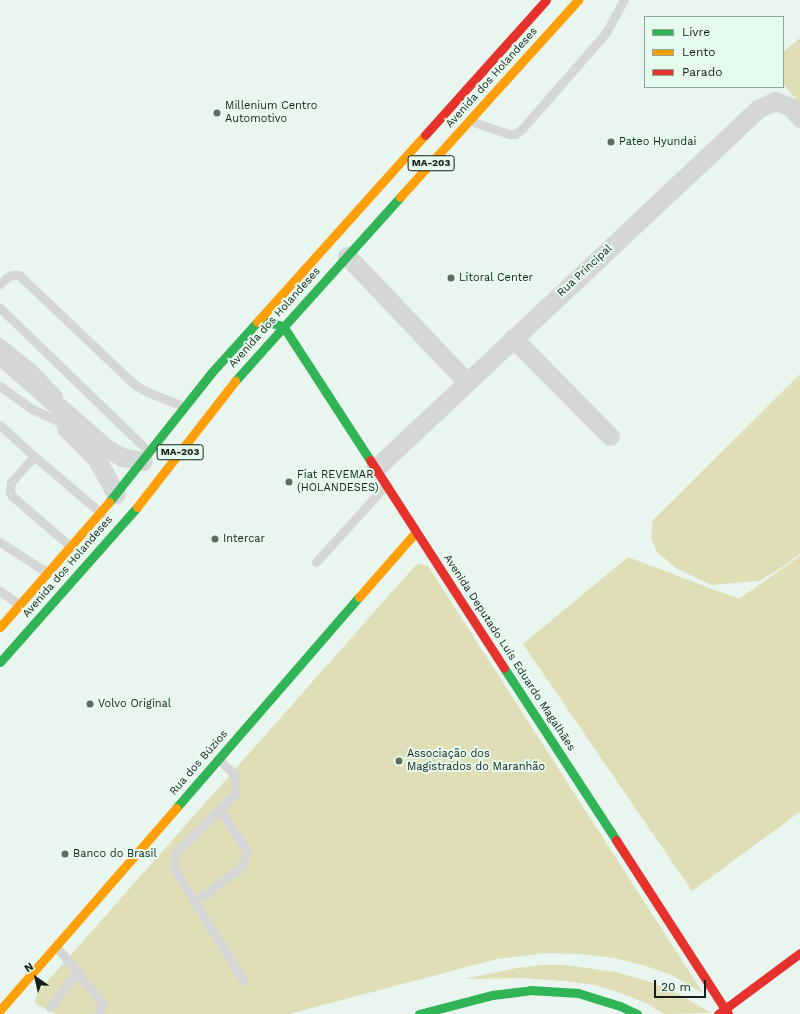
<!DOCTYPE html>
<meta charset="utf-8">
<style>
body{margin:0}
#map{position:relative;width:800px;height:1014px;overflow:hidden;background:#e9f6ef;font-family:"Work Sans",sans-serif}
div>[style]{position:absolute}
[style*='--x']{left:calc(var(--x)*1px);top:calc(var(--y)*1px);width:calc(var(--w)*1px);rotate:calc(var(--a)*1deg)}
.green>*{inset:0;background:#e0deb6}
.lane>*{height:9px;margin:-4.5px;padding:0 4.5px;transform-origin:4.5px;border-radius:4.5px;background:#d5d7d6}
.street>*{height:19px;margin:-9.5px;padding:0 9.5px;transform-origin:9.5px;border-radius:9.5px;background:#d5d7d6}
.fast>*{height:9px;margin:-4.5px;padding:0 4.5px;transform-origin:4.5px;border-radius:4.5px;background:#30b455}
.slow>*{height:9px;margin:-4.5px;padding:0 4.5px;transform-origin:4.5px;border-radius:4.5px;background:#ff9f0a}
.jam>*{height:9px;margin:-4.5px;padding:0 4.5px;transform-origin:4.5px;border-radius:4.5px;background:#e5322d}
.dots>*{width:11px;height:11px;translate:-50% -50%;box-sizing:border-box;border:2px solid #e4fbee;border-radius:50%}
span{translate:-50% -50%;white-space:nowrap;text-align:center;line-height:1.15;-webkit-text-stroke:4px #e4fbee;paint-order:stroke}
.shield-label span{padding:1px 3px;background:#e4fbee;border:1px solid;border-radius:3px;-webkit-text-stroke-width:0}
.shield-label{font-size:10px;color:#171f1b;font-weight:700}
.street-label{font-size:11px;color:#171f1b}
.poi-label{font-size:11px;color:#171f1b}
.left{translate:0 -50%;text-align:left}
.legend{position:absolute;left:644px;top:16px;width:140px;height:72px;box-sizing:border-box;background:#e4fbee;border:1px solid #92a39a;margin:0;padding:5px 7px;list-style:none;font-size:12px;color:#171f1b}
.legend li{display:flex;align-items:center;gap:8px;height:20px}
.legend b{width:20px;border:1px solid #92a39a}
.north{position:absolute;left:16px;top:958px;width:40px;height:40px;-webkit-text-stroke:3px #e4fbee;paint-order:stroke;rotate:326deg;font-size:11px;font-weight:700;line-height:16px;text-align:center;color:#171f1b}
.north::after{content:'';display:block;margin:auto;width:14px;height:18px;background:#171f1b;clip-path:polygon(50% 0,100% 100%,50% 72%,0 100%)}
.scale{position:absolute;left:654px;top:980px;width:52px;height:18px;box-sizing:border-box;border:2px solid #171f1b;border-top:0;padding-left:5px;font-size:12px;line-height:14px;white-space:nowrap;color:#171f1b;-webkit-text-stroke:3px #e4fbee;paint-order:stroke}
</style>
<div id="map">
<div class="green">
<div style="clip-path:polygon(800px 38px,800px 103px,783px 84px,783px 52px)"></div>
<div style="clip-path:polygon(800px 374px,800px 554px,781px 568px,759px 581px,711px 585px,676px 568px,657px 552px,651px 538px,653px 520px)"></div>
<div style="clip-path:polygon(800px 556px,800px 812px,692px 891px,523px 644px,628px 557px,739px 599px)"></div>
<div style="clip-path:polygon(419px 564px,428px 566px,703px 993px,671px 975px,646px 966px,614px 958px,582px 954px,545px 953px,497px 959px,289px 1014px,55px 1014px,35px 1003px,37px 993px,414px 567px)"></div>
<div style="clip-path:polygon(543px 965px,565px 965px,616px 972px,651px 982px,681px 995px,711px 1013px,664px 1014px,646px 1003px,626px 995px,595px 985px,565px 981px,521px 978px,464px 979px,517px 968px)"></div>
</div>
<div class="lane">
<div style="--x:471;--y:121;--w:40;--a:18.9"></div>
<div style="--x:509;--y:134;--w:6;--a:0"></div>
<div style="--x:515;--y:134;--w:9;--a:-36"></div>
<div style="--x:522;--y:129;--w:126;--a:-48.9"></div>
<div style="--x:605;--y:34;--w:39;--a:-61"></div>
<div style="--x:0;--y:284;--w:8;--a:-45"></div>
<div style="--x:6;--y:278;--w:7;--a:-27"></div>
<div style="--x:12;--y:275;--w:7;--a:0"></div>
<div style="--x:19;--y:275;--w:160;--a:43.5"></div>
<div style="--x:135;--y:385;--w:14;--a:30"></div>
<div style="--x:147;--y:392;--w:40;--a:21"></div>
<div style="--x:0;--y:308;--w:207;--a:44"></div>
<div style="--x:0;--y:342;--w:41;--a:39.1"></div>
<div style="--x:32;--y:368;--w:37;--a:46"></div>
<div style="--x:0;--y:386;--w:37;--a:36"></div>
<div style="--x:30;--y:408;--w:31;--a:25"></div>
<div style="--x:0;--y:425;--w:46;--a:42.4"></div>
<div style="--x:34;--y:456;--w:35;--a:131"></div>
<div style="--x:11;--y:482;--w:10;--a:96"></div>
<div style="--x:10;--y:492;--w:4;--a:63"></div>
<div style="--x:12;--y:496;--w:78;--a:40.8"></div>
<div style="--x:34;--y:456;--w:88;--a:40.4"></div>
<div style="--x:0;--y:542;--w:57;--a:32.9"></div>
<div style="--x:316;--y:562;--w:104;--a:-47.7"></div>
<div style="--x:0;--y:591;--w:24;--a:35"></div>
<div style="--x:218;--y:759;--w:22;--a:43"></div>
<div style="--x:234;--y:774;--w:20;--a:87"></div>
<div style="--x:235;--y:794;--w:84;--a:135.5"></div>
<div style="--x:175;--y:853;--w:15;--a:94"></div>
<div style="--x:174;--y:868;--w:132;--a:58.4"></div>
<div style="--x:195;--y:902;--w:59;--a:-37.5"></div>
<div style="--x:242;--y:866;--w:16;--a:-72"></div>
<div style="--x:247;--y:851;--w:50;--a:-123.7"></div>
<div style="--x:56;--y:946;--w:75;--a:51"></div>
<div style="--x:103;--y:1004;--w:11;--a:117"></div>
<div style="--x:50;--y:1007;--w:46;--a:-52.1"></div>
</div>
<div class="street">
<div style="--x:347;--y:256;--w:173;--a:46.4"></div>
<div style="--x:513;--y:338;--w:138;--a:45.3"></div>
<div style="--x:0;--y:355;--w:141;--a:41.3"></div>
<div style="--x:106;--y:448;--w:18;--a:29"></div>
<div style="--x:122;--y:457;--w:21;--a:11"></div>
<div style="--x:66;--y:428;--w:42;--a:45"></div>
<div style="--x:96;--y:458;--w:41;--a:60.9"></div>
<div style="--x:375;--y:469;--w:526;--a:-43.23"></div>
<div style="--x:758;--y:109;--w:19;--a:-25"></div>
<div style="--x:775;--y:101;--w:17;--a:21"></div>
<div style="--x:791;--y:107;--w:14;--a:51"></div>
</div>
<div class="fast">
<div style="--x:259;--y:320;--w:25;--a:14"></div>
<div style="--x:283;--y:326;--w:160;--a:57"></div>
<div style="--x:235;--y:381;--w:247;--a:-48.1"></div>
<div style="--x:109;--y:502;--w:166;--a:-51.6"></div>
<div style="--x:212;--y:372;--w:67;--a:-48"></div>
<div style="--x:0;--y:662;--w:207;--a:-48.5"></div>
<div style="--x:504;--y:668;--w:205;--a:56.9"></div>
<div style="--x:176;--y:808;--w:279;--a:-49.1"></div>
<div style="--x:419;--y:1014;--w:75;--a:-14.6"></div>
<div style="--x:492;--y:995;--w:38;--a:-7"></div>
<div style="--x:530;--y:990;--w:48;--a:3.6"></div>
<div style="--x:578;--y:993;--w:44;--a:17.2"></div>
<div style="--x:620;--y:1006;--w:19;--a:25"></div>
</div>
<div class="slow">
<div style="--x:400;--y:197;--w:266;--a:-47.9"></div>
<div style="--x:257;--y:322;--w:251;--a:-48.1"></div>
<div style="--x:137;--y:507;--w:160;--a:-52.1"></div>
<div style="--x:359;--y:597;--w:86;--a:-48.8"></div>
<div style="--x:0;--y:627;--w:166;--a:-48.9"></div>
<div style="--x:0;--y:1010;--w:268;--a:-48.9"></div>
</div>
<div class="jam">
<div style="--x:425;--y:135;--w:181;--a:-48.1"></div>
<div style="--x:370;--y:460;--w:247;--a:57.2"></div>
<div style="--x:616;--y:840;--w:207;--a:57.2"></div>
<div style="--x:718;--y:1014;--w:102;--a:-36.6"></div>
</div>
<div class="dots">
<div style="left:217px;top:113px;background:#606a65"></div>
<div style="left:611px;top:142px;background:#606a65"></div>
<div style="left:451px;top:278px;background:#606a65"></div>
<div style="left:289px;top:482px;background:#606a65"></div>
<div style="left:215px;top:539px;background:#606a65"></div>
<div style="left:90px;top:704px;background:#606a65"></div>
<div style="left:399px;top:761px;background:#606a65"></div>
<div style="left:65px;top:854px;background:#606a65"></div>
</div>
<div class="shield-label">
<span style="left:431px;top:163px">MA-203</span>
<span style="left:180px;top:452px">MA-203</span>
</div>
<div class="street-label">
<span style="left:492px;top:78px;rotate:-48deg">Avenida dos Holandeses</span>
<span style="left:585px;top:271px;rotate:-43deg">Rua Principal</span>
<span style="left:275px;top:318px;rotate:-48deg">Avenida dos Holandeses</span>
<span style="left:68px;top:567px;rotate:-49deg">Avenida dos Holandeses</span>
<span style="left:509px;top:653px;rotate:57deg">Avenida Deputado Luís Eduardo Magalhães</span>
<span style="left:199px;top:763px;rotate:-49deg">Rua dos Búzios</span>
</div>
<div class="poi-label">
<span class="left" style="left:225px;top:113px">Millenium Centro<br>Automotivo</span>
<span class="left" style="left:619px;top:142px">Pateo Hyundai</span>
<span class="left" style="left:459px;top:278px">Litoral Center</span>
<span class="left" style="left:297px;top:482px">Fiat REVEMAR<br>(HOLANDESES)</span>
<span class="left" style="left:223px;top:539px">Intercar</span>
<span class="left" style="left:98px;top:704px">Volvo Original</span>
<span class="left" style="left:407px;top:761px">Associação dos<br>Magistrados do Maranhão</span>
<span class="left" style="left:73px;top:854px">Banco do Brasil</span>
</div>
<ul class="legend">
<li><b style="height:5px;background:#30b455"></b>Livre</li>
<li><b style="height:5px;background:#ff9f0a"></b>Lento</li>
<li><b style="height:5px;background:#e5322d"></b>Parado</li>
</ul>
<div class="north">N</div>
<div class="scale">20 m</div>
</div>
